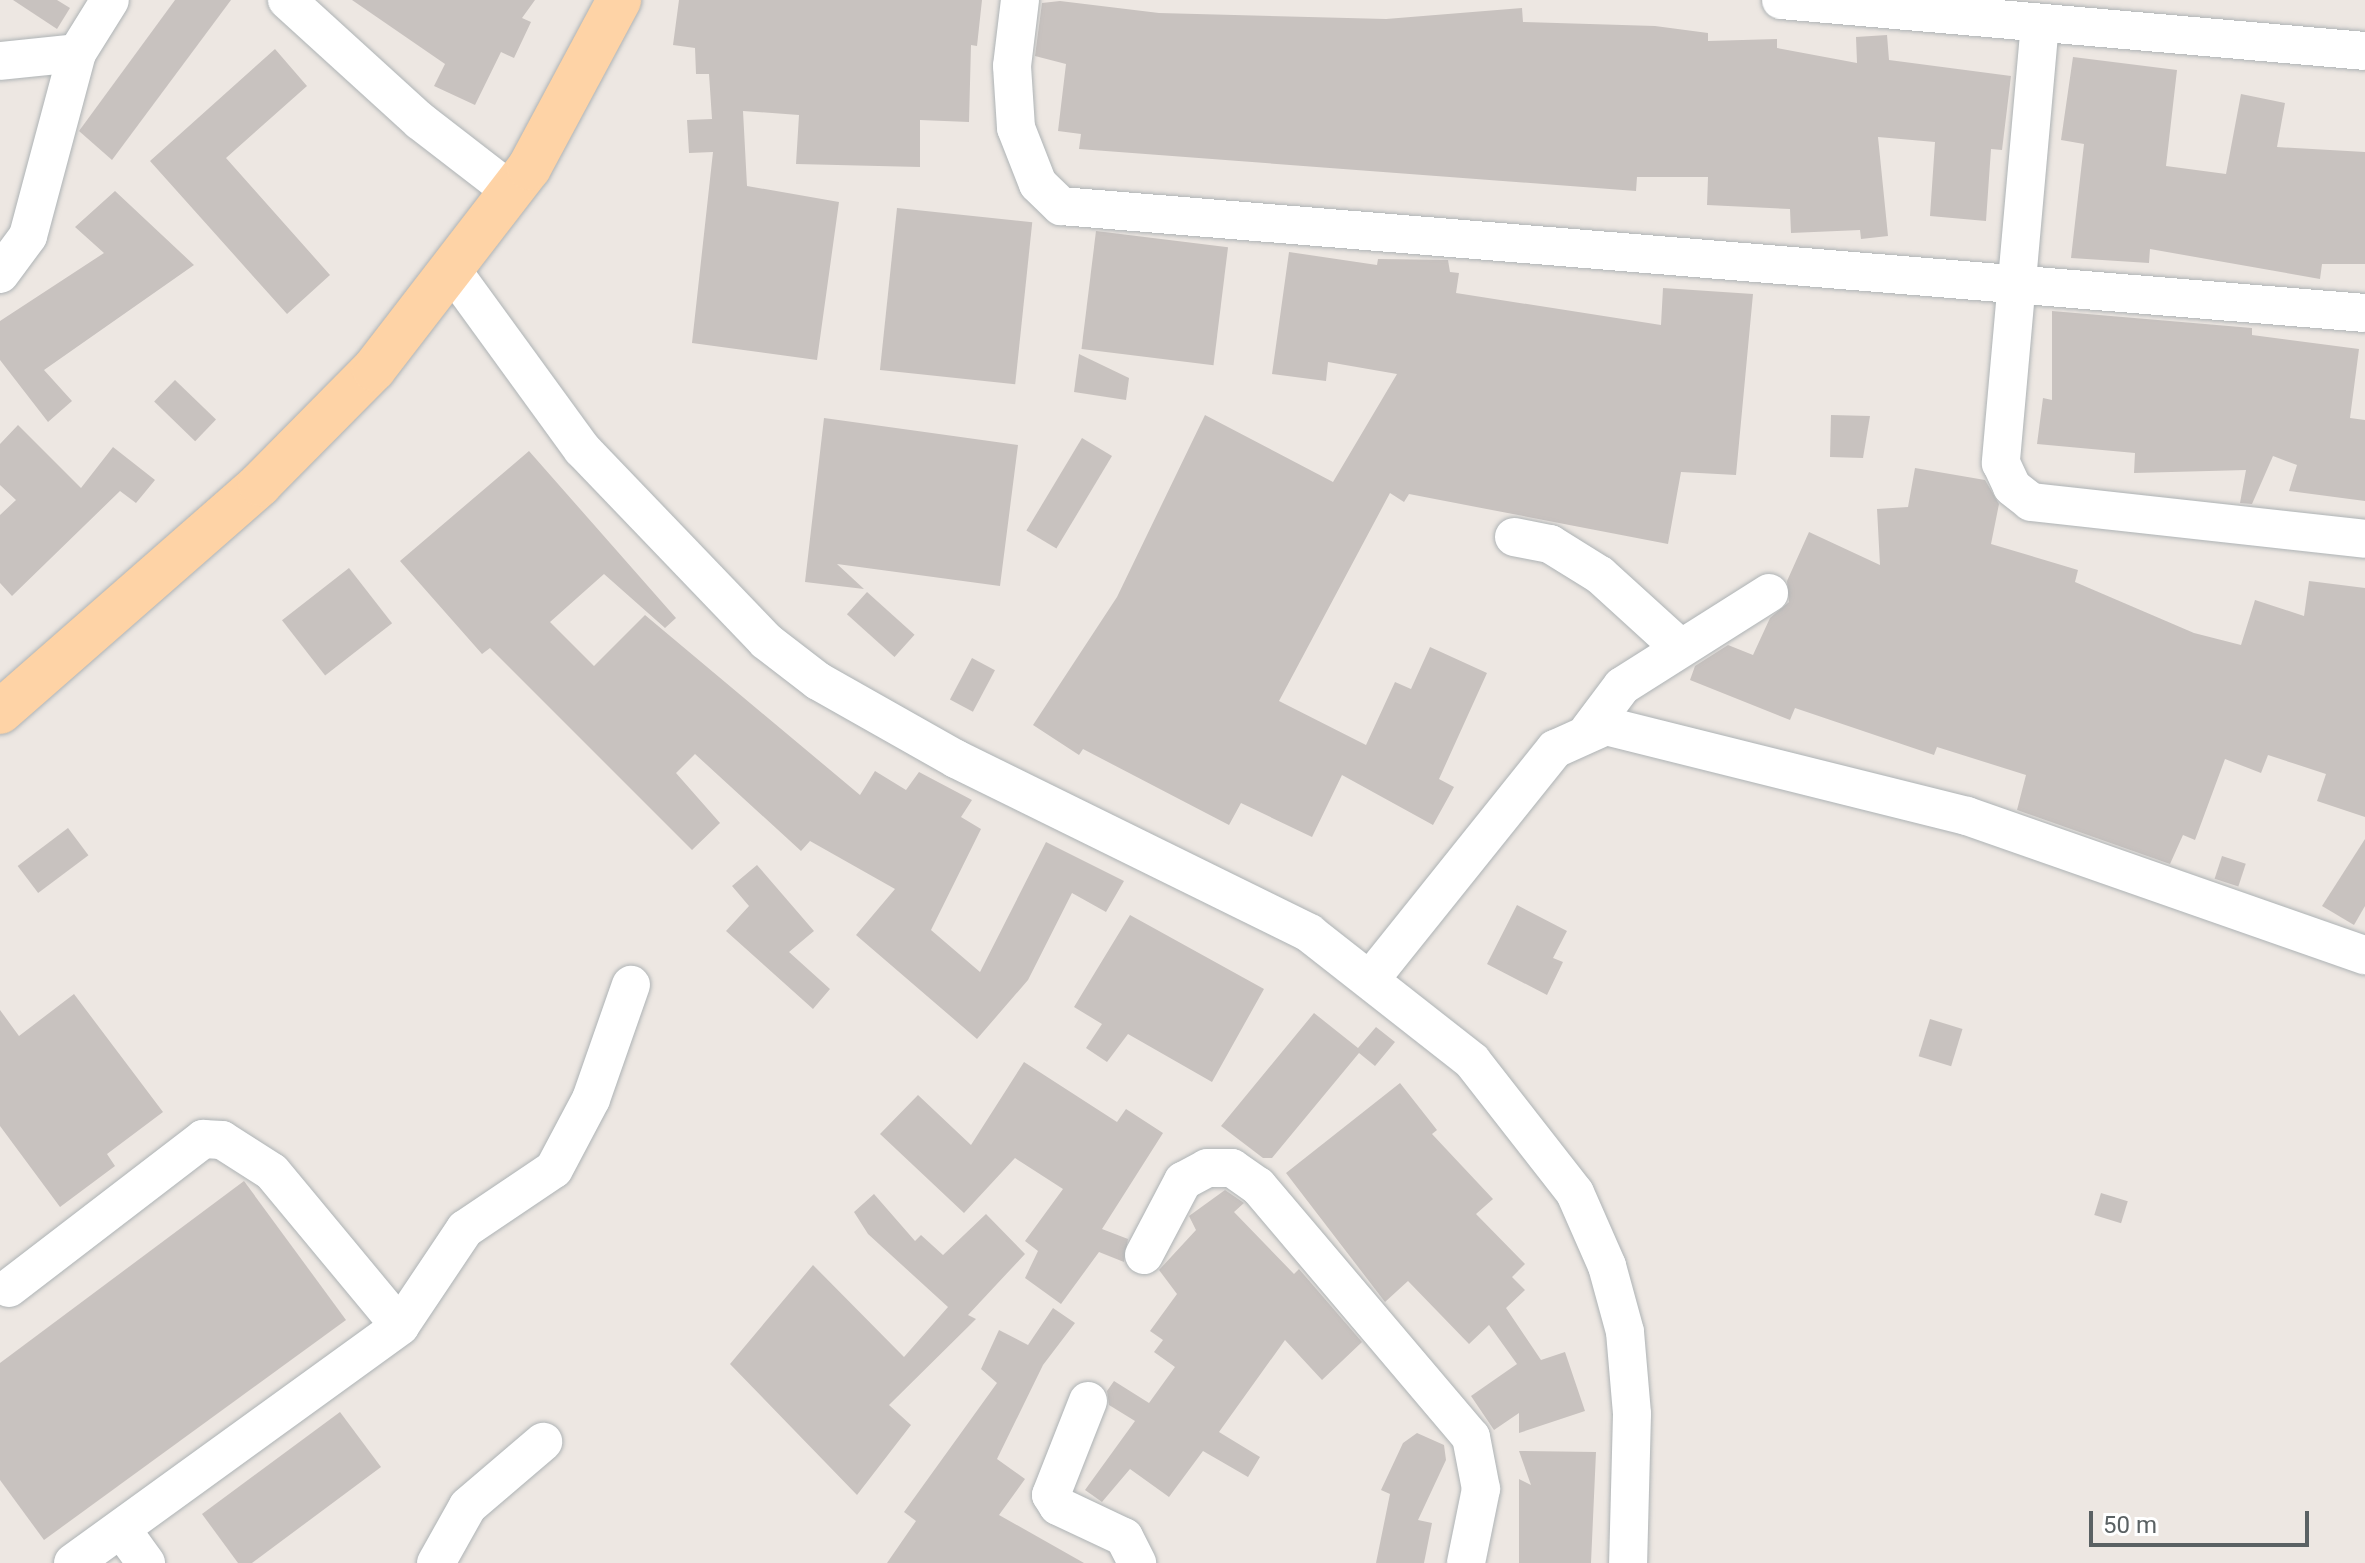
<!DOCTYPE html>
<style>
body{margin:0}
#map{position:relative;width:2365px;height:1563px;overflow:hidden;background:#ede7e2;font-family:Roboto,sans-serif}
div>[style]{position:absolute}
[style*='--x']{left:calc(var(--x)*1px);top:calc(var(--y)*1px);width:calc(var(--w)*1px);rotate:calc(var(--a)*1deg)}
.building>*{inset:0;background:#c8c2bf;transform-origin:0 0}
.roads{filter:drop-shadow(0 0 2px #aeb3b5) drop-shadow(0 0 2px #aeb3b5)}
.minor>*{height:38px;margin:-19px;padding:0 19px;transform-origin:19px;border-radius:19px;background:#fff}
.major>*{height:44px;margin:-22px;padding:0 22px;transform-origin:22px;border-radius:22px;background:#fed3a6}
span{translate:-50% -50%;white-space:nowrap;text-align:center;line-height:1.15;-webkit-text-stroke:8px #fff;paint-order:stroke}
.scale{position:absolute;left:2089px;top:1511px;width:220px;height:36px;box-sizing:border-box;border:4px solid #5a6163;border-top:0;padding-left:10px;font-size:24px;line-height:28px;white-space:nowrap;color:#5a6163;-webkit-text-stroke:6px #fff;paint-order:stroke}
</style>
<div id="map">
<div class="building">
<div style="clip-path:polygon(13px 0,57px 0,70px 8px,57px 29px)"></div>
<div style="clip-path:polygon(175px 0,231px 0,112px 160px,79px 131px)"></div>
<div style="clip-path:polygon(352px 0,535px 0,522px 18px,531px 22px,514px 58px,501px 52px,475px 105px,434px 86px,445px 64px)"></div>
<div style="clip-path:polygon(679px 0,982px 0,977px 46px,971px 45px,969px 122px,920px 120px,920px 167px,796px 164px,799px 115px,743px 111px,747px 186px,839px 202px,817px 360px,692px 343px,713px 152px,689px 153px,687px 120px,712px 119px,709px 74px,696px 74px,695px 48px,673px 45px)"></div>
<div style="clip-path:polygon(1060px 1px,1159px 13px,1386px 19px,1522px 8px,1523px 22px,1655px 26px,1708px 33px,1708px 41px,1777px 39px,1777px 48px,1857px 63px,1856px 37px,1887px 35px,1889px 60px,2011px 76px,2002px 150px,1991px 149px,1986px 221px,1930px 216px,1935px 142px,1878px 137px,1888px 236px,1861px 239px,1860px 230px,1791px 233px,1790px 209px,1707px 205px,1708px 177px,1637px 177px,1636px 191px,1079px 149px,1081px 134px,1058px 131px,1066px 64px,1035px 56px,1042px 3px)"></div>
<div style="clip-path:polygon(275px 49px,307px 86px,226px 158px,330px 275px,287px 314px,150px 161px)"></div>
<div style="clip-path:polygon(2073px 57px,2177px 70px,2166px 166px,2226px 174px,2241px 94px,2285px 103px,2277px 147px,2365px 152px,2365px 264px,2322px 264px,2320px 279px,2150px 249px,2149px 263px,2071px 258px,2084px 144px,2061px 140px)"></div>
<div style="clip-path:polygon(115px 191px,194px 265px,44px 370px,72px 401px,48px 422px,0 360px,0 321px,104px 253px,75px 227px)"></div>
<div style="left:897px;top:208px;width:136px;height:163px;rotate:6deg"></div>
<div style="left:1096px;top:231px;width:133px;height:119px;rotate:7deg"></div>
<div style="clip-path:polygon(1289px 252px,1377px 265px,1378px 259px,1448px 260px,1450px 272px,1459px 273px,1456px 293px,1661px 325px,1663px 288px,1753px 294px,1736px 475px,1681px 472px,1668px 544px,1409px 494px,1404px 502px,1390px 493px,1279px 701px,1366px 745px,1395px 682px,1411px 689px,1430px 647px,1487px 673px,1439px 779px,1454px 787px,1433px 825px,1342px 775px,1312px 837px,1241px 803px,1229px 825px,1083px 749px,1079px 755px,1033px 725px,1117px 597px,1205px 415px,1333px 482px,1397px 374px,1328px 362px,1326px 381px,1272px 374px)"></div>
<div style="clip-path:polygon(2052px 311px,2252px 328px,2252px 335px,2359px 349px,2350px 418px,2365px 420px,2365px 501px,2289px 491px,2297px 465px,2273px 456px,2252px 504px,2240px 503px,2246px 470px,2134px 473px,2135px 453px,2037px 444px,2043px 398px,2052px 400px)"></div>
<div style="clip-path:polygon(1079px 354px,1129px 378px,1126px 400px,1074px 392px)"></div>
<div style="left:175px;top:380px;width:57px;height:30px;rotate:44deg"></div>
<div style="clip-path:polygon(1831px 415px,1870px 416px,1863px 458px,1830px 457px)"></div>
<div style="clip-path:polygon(824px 418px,1018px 445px,1000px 586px,837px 564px,864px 589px,805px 582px)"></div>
<div style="clip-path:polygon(18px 425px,81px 488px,113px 447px,155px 480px,136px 503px,120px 491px,12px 596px,0 583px,0 515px,16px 500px,0 485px,0 444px)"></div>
<div style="left:1082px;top:438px;width:35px;height:108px;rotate:31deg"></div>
<div style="clip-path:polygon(529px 451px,676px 618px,665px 628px,604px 574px,550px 622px,594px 666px,645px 615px,860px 795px,875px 771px,906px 790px,919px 772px,972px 800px,961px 817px,981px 829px,931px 930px,980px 972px,1046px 842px,1124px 881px,1106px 912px,1072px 893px,1028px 980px,977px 1039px,856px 935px,895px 889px,810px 841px,801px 851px,695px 754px,676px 773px,720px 823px,692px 850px,490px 648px,482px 654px,400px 561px)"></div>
<div style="clip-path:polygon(1915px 468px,1985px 480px,1999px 504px,1991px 544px,2078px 570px,2075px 582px,2194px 633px,2241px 645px,2255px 600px,2304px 616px,2309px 581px,2365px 588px,2365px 817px,2317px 801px,2326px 774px,2268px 755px,2261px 773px,2225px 759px,2195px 840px,2183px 835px,2170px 864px,2017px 810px,2026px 775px,1937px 747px,1934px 755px,1795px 708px,1790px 720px,1690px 680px,1695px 666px,1728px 645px,1753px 655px,1770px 618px,1789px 602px,1787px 581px,1809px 532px,1880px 565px,1877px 509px,1908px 507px)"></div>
<div style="left:349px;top:568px;width:70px;height:85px;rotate:52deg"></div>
<div style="left:867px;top:592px;width:64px;height:30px;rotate:42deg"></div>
<div style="left:972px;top:658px;width:26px;height:47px;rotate:28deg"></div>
<div style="left:68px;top:828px;width:34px;height:63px;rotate:53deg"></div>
<div style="clip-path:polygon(2365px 839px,2365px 906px,2354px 925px,2322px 906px)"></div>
<div style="left:2222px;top:856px;width:25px;height:24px;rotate:18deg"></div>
<div style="clip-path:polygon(757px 865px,814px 931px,789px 952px,830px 989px,813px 1009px,726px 931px,749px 906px,732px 886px)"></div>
<div style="clip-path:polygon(1517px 905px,1567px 931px,1553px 958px,1563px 962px,1547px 995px,1487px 964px)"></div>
<div style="clip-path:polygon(1130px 915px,1264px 989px,1212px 1082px,1128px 1034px,1107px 1062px,1086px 1048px,1102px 1024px,1074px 1007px)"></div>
<div style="clip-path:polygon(74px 994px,163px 1112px,107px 1154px,115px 1166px,60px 1207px,0 1126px,0 1010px,19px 1036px)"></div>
<div style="clip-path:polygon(1314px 1013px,1358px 1048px,1376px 1027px,1395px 1042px,1375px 1066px,1359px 1053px,1272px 1158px,1263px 1158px,1221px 1126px)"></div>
<div style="left:1930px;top:1019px;width:34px;height:39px;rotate:17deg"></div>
<div style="clip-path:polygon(1024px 1062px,1117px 1122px,1126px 1109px,1163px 1133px,1102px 1229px,1128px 1239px,1124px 1262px,1099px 1252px,1061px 1304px,1025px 1278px,1038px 1251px,1025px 1241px,1063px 1189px,1015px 1158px,964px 1213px,880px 1134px,918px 1095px,971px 1145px)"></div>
<div style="clip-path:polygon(1400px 1083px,1437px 1130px,1432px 1134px,1493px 1199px,1476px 1214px,1525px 1264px,1512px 1277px,1525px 1290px,1506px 1308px,1541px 1360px,1565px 1352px,1585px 1411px,1519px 1433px,1519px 1413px,1494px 1430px,1471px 1396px,1517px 1364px,1489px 1325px,1469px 1344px,1408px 1281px,1385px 1302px,1286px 1173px)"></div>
<div style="clip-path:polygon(244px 1181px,346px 1320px,44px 1540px,0 1480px,0 1363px)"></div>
<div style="clip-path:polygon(1225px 1190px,1244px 1203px,1234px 1212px,1294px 1274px,1299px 1269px,1362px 1342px,1322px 1380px,1285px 1340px,1219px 1432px,1260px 1457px,1248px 1477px,1203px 1451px,1169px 1497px,1130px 1469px,1102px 1502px,1085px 1490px,1135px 1421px,1109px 1405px,1107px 1391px,1114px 1381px,1149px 1403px,1175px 1367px,1154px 1352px,1163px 1340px,1150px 1331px,1177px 1294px,1159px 1270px,1196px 1230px,1189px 1216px)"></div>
<div style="left:2101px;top:1193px;width:28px;height:23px;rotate:17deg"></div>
<div style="clip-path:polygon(874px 1194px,915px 1241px,921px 1235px,943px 1255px,986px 1214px,1025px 1254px,968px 1315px,976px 1319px,889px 1405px,911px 1425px,857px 1495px,730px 1364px,813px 1265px,904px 1357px,948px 1307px,868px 1234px,854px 1212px)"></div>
<div style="clip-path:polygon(1053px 1308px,1075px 1323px,1043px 1365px,997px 1459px,1025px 1479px,999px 1515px,1084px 1563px,887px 1563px,916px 1521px,904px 1512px,997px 1383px,981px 1369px,999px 1330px,1028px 1345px)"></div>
<div style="clip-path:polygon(340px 1412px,381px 1467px,252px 1563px,238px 1563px,202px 1514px)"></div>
<div style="clip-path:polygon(1417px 1433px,1444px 1445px,1446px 1460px,1418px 1520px,1432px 1523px,1424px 1563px,1376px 1563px,1390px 1494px,1381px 1490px,1403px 1443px)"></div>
<div style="clip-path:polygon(1519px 1451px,1596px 1452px,1591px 1563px,1519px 1563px,1519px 1479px,1531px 1485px)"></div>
</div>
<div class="roads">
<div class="minor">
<div style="--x:287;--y:0;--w:180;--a:42.3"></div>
<div style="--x:420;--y:121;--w:116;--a:37.7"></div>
<div style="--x:1020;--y:0;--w:66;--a:96.9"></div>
<div style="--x:1012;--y:66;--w:62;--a:86.3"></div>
<div style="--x:1016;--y:128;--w:60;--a:68.6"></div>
<div style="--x:1038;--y:184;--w:32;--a:44"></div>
<div style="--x:1061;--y:206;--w:1308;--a:4.69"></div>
<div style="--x:1781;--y:0;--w:586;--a:4.99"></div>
<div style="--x:2040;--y:23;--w:442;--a:95.1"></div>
<div style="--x:2001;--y:463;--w:26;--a:65"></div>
<div style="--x:2012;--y:487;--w:24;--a:38"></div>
<div style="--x:2031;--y:502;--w:336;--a:6.3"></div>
<div style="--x:0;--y:61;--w:77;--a:-5.9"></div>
<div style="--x:454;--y:273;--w:218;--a:54"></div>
<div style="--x:582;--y:449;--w:266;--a:46.2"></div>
<div style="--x:766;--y:641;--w:66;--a:37.6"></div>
<div style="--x:818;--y:681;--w:159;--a:29.5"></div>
<div style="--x:956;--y:759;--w:394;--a:26.2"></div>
<div style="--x:1309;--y:933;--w:207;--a:38.1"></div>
<div style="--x:1472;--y:1061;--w:167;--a:52"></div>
<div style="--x:1575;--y:1193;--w:80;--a:66.3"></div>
<div style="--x:1607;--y:1266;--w:68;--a:74.7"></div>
<div style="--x:1625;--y:1332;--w:82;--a:85.1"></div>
<div style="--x:1632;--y:1414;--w:149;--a:91.5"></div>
<div style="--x:0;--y:274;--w:47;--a:-53.6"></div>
<div style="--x:28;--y:236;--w:189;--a:-75"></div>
<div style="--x:77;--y:53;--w:62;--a:-58.1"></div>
<div style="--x:1514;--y:537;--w:37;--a:11"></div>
<div style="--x:1550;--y:544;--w:59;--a:31.8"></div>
<div style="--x:1600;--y:575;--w:105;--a:42.3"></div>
<div style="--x:1589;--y:730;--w:55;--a:-53.1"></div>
<div style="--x:1622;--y:686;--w:174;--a:-32.3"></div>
<div style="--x:1373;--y:976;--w:291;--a:-51.3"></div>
<div style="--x:1555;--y:749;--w:56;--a:-24.3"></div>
<div style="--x:1606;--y:726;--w:372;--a:14"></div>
<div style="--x:1967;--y:816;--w:422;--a:19.3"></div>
<div style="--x:1144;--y:1255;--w:84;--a:-62.2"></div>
<div style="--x:1183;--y:1181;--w:27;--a:-28"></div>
<div style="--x:1207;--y:1168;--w:25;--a:0"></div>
<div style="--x:1232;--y:1168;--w:32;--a:35"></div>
<div style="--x:1258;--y:1186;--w:329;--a:49.7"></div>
<div style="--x:1471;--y:1437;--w:53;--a:79.1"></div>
<div style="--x:1481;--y:1489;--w:76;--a:101.5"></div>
<div style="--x:9;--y:1288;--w:245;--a:-37.5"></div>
<div style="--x:203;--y:1139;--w:19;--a:3"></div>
<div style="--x:222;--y:1140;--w:59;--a:32.6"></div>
<div style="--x:272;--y:1172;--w:200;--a:50.3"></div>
<div style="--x:1088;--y:1401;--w:101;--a:111.5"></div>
<div style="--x:1051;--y:1495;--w:13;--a:58"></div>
<div style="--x:1058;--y:1506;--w:73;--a:25.2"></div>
<div style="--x:1124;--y:1537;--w:29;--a:63"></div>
<div style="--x:122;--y:1530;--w:41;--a:54"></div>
<div style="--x:73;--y:1563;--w:404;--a:-35.9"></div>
<div style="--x:400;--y:1326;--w:117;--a:-56.2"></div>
<div style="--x:465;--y:1229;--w:107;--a:-34"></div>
<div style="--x:554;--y:1169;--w:79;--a:-62.1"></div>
<div style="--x:591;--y:1099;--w:121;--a:-70.7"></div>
<div style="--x:436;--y:1563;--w:65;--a:-60.7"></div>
<div style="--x:468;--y:1506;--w:99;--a:-40.5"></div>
</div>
<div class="major">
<div style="--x:0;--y:712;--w:346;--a:-41.2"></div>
<div style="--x:260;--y:484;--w:162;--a:-45.3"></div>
<div style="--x:374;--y:369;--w:254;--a:-52.4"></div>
<div style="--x:529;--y:168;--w:191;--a:-61.8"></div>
</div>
</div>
<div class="scale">50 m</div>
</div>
